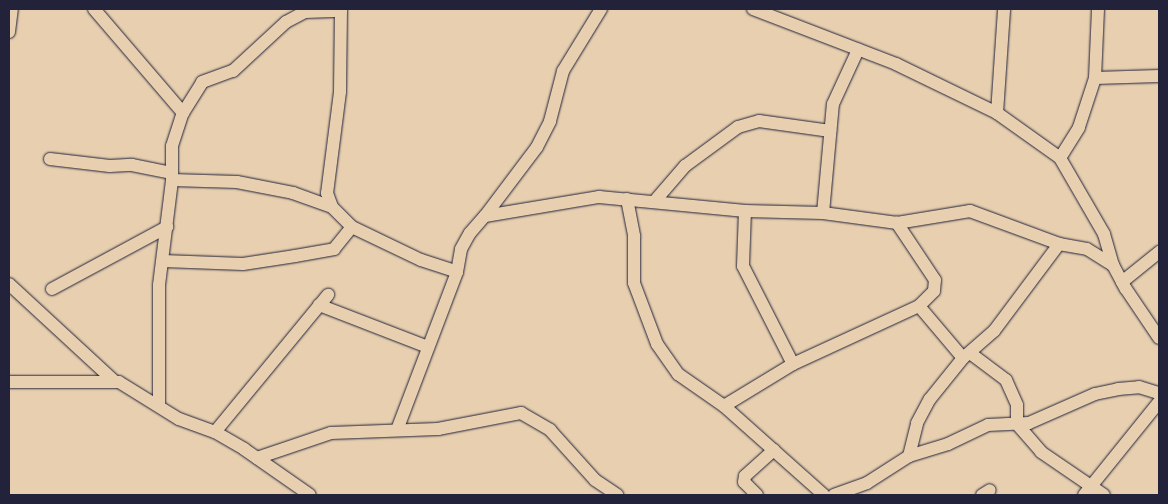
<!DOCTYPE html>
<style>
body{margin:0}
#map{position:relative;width:1168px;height:504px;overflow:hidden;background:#e7cfaf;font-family:Itim,sans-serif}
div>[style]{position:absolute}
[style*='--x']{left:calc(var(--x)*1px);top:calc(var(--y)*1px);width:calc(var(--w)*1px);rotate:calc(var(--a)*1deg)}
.roads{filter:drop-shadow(0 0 1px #22223b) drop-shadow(0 0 1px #22223b)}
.minor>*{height:12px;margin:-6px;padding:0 6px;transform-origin:6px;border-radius:6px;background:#e7cfaf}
span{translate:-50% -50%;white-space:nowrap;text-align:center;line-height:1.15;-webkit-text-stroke:4px #e7cfaf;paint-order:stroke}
.frame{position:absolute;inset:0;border:10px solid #22223b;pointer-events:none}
</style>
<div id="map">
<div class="roads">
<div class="minor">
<div style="--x:94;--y:9;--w:137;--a:49.4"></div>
<div style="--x:341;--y:9;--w:83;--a:90.7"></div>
<div style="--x:340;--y:92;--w:102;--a:97.3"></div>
<div style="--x:327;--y:193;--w:15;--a:70"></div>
<div style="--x:332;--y:207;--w:28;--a:45"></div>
<div style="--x:352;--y:227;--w:76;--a:25.6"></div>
<div style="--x:421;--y:260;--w:38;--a:18"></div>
<div style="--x:753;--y:9;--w:153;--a:21"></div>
<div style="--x:896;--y:64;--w:112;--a:25.9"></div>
<div style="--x:997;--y:113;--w:77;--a:35.5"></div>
<div style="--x:1060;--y:158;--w:88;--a:59.9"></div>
<div style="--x:1104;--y:234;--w:32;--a:74"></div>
<div style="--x:1113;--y:265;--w:27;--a:62"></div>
<div style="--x:1126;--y:289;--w:59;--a:56"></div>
<div style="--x:9;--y:32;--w:23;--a:-83"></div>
<div style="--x:1095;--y:78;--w:64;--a:-1.8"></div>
<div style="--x:997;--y:113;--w:104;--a:-86.1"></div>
<div style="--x:1060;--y:158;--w:36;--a:-58"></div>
<div style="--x:1079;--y:127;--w:52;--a:-71.9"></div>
<div style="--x:1095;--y:78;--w:69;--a:-87.5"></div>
<div style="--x:50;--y:159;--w:60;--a:6.7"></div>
<div style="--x:110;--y:166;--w:22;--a:-3"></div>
<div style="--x:132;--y:165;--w:41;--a:11.3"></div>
<div style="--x:172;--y:180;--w:65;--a:1.8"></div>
<div style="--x:237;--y:182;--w:57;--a:11.1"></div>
<div style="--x:293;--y:193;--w:41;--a:19.7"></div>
<div style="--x:627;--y:199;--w:38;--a:79"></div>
<div style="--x:634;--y:236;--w:47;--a:90"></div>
<div style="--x:634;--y:283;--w:65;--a:69.3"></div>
<div style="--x:657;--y:344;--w:37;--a:55"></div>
<div style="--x:678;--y:374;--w:56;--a:34.8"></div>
<div style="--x:724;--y:406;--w:134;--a:41.7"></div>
<div style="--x:654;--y:202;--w:48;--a:-49.3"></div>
<div style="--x:685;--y:166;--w:66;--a:-36.3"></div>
<div style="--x:738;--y:127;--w:22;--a:-16"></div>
<div style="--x:759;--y:121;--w:72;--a:8"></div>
<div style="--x:745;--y:211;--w:55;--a:92.1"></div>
<div style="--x:743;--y:266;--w:110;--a:63"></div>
<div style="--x:823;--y:213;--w:109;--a:-84.8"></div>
<div style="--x:833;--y:104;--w:60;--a:-65.2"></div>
<div style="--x:485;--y:216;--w:86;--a:-53"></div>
<div style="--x:537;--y:147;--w:29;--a:-63"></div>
<div style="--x:550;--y:121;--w:52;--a:-75.4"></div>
<div style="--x:563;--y:71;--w:73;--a:-58.5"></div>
<div style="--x:163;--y:261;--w:80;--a:2.1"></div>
<div style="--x:243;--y:264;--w:53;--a:-8.7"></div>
<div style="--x:295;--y:256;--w:40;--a:-10"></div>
<div style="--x:334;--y:249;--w:28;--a:-51"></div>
<div style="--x:1122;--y:282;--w:48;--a:-39"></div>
<div style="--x:9;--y:284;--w:143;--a:42.7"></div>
<div style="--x:52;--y:289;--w:131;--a:-28.3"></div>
<div style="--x:319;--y:305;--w:117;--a:21.1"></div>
<div style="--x:919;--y:306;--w:68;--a:49.8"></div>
<div style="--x:970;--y:353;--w:45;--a:36.9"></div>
<div style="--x:1006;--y:380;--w:27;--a:66"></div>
<div style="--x:1017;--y:405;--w:19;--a:90"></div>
<div style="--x:1017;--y:424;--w:37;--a:49"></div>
<div style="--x:1041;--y:452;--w:76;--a:34.3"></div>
<div style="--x:9;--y:382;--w:110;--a:0"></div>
<div style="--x:119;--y:382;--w:70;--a:31.7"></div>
<div style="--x:179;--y:419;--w:38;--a:20"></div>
<div style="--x:215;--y:432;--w:34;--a:30"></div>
<div style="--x:244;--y:449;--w:80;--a:34.9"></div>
<div style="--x:159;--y:406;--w:121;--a:-90"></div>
<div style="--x:159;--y:285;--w:106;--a:-82.9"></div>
<div style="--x:172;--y:180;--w:34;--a:-90"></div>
<div style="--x:172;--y:146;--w:35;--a:-72"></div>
<div style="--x:183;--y:113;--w:36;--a:-58"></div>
<div style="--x:202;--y:82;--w:33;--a:-20"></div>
<div style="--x:233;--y:71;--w:72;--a:-42.8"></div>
<div style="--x:286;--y:22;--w:21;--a:-28"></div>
<div style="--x:305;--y:12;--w:36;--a:-2"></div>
<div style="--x:724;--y:406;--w:81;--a:-31.3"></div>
<div style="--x:793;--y:364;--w:139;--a:-24.7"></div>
<div style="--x:919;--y:306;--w:21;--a:-45"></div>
<div style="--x:934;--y:291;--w:11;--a:-85"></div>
<div style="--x:935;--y:280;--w:69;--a:-123.7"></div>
<div style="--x:397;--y:430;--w:169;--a:-69.2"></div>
<div style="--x:457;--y:272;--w:23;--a:-80"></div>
<div style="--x:461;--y:249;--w:18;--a:-61"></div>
<div style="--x:470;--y:233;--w:23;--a:-49"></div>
<div style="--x:485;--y:216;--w:116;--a:-9.5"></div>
<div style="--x:599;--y:197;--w:147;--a:5.5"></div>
<div style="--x:745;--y:211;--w:78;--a:1.5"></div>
<div style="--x:823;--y:213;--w:75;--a:7.7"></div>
<div style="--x:897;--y:223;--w:74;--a:-9.3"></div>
<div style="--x:970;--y:211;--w:95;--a:20.3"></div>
<div style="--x:1059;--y:244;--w:28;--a:10"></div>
<div style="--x:1087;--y:249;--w:31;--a:32"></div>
<div style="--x:215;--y:432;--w:178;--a:-50.5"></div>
<div style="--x:909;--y:456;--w:34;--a:-76"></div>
<div style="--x:917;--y:423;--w:27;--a:-62"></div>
<div style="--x:930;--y:399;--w:53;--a:-51.2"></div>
<div style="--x:963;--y:358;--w:41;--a:-41.1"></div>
<div style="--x:994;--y:331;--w:109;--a:-53.2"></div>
<div style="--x:257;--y:458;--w:78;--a:-18.7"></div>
<div style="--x:331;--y:433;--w:107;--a:-2.1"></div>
<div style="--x:438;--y:429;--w:85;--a:-10.9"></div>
<div style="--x:521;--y:413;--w:34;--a:30"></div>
<div style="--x:550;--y:430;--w:67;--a:48"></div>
<div style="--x:595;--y:480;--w:27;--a:34"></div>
<div style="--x:757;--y:495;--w:18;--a:-135"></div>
<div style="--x:744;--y:482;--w:6;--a:-81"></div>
<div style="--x:745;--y:476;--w:39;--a:-42"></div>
<div style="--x:834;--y:495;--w:35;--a:-20"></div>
<div style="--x:867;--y:483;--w:50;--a:-32.7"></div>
<div style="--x:909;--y:456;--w:41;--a:-17.1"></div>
<div style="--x:948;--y:444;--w:44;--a:-25.4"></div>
<div style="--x:988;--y:425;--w:41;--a:-2.8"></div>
<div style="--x:1029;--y:423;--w:72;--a:-23.7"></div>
<div style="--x:1095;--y:394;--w:24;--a:-12"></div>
<div style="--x:1118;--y:389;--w:21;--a:-5"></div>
<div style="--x:1139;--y:387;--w:21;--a:17"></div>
<div style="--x:982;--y:495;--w:9;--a:-32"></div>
<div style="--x:1084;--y:495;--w:119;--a:-51.1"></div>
</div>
</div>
<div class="frame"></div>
</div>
